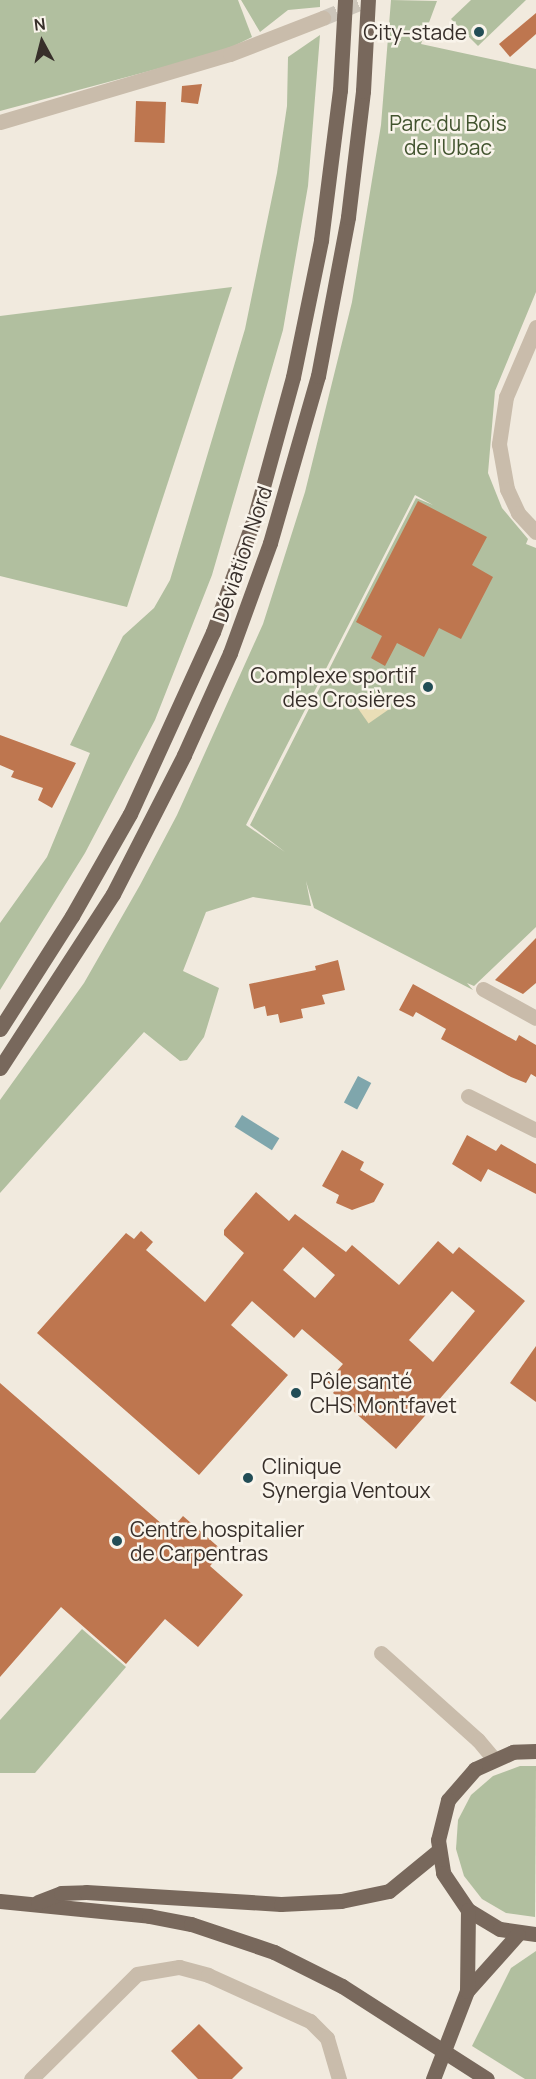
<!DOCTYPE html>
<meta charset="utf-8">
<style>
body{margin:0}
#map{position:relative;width:536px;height:2079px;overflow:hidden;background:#f1eade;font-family:Manrope,sans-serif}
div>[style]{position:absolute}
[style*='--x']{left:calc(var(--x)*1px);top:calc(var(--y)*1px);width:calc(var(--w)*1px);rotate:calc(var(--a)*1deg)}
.green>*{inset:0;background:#b1bf9f}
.sand>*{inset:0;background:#eadeb7;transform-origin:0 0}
.water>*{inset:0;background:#7fa6ac;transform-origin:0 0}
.building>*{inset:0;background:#be764f;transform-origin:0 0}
.minor-tunnel>*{height:15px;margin-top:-7.5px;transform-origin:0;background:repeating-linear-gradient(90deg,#ccc5ba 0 15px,transparent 0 23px)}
.minor>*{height:15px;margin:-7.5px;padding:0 7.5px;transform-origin:7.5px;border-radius:7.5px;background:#c9bcab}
.major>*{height:15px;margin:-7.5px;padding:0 7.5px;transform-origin:7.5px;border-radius:7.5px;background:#78685c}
.dots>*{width:16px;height:16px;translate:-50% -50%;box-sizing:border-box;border:3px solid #f9f4eb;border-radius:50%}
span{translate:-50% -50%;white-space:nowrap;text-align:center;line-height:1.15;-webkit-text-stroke:5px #f9f4eb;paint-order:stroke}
.poi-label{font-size:21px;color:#372f2a}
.right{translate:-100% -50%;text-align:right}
.left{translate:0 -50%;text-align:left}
.park-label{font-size:21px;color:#42542f}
.street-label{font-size:21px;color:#372f2a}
.north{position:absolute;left:12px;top:12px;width:60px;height:60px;-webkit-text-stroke:4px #f9f4eb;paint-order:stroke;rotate:353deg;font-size:16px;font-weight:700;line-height:24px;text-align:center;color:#372f2a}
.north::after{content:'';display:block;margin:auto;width:21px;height:27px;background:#372f2a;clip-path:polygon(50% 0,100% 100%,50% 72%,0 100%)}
</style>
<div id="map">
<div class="green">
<div style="clip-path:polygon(0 0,238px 0,252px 37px,224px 51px,0 111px)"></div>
<div style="clip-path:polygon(241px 0,320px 0,320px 7px,288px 10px,260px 32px)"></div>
<div style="clip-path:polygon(evenodd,391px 0,437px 1px,421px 44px,536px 69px,536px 292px,495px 391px,488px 473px,502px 508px,528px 539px,526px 544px,536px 548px,536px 927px,474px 986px,467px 983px,473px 990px,314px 908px,306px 881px,311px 906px,253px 897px,206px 912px,183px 971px,219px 988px,204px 1037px,187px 1060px,180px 1061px,144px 1032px,0 1193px,0 1100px,84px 983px,140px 885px,177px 815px,263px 624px,305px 492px,352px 302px,381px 125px,391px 0,415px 495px,433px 505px,416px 498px,250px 825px,285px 852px,246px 825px,415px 495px)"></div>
<div style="clip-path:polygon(471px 0,526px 0,478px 46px,451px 19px)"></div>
<div style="clip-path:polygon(320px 35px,308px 186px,283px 330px,212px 575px,155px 720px,85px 853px,0 990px,0 923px,47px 857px,90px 753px,70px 745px,123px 636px,154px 608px,170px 580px,245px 329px,277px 173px,287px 106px,288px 57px)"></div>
<div style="clip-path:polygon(232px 287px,127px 607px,0 576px,0 316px)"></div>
<div style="clip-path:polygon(82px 1629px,126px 1667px,35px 1773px,0 1773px,0 1720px)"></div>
<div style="clip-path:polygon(520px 1766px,536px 1766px,535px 1917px,506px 1913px,482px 1899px,464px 1876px,456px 1849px,458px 1820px,471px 1795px,493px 1776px)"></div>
<div style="clip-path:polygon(536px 1951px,536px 2079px,525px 2079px,472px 2046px,511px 1968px)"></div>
</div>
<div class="sand">
<div style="left:377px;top:692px;width:21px;height:25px;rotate:55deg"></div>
</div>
<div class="water">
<div style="left:358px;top:1076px;width:15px;height:30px;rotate:28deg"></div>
<div style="left:242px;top:1115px;width:44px;height:14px;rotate:32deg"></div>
</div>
<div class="building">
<div style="clip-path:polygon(536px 13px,536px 34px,510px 57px,499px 44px)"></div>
<div style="clip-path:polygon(202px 84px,198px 104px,181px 102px,182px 86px)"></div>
<div style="left:136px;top:101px;width:30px;height:41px;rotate:2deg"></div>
<div style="clip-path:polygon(418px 501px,487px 537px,472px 565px,493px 577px,461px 639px,439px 628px,424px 657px,397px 643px,385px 666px,371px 658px,382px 636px,356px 622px)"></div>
<div style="clip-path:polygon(0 735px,76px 763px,52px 808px,38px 800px,43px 788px,11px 777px,14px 771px,0 765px)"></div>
<div style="clip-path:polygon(536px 938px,536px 983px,523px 994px,495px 980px)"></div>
<div style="clip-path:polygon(338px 960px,345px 990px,322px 995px,325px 1004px,301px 1009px,303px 1018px,280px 1023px,278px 1014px,267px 1016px,265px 1006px,254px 1009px,249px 984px,316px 970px,315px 966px)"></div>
<div style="clip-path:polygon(413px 984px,516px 1041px,519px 1035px,536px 1045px,536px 1077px,531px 1074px,526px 1083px,511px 1077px,441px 1039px,446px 1029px,416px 1012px,413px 1017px,399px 1010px)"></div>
<div style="clip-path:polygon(467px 1135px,496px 1151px,501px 1144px,536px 1164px,536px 1194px,488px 1169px,481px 1182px,452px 1164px)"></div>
<div style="clip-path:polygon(342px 1150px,364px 1162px,360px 1170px,384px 1184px,374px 1202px,352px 1210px,336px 1203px,339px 1195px,322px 1186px)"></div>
<div style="clip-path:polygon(evenodd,256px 1192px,289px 1221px,295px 1214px,346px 1252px,352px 1245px,399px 1285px,438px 1241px,453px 1254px,459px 1247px,525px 1301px,396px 1449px,333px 1393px,336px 1389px,327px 1382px,343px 1364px,302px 1329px,294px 1338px,252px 1301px,231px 1325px,288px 1375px,199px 1475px,37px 1333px,126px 1233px,134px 1239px,141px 1231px,153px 1242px,146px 1250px,205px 1302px,244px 1253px,224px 1235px,224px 1230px,256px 1192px,303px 1247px,335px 1275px,315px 1298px,283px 1270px,303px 1247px,256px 1192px,452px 1291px,475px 1311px,433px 1362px,409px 1340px,452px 1291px)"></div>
<div style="clip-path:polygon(536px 1346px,536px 1402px,510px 1383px)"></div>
<div style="clip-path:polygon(0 1383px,170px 1531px,183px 1516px,223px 1551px,210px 1566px,243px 1595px,198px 1647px,165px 1619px,126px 1664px,61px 1607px,0 1677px)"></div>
<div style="clip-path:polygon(199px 2024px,243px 2068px,232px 2079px,198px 2079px,171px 2051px)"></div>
</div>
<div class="minor-tunnel">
<div style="--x:323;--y:18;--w:48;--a:-22.2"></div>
</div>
<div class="minor">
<div style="--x:0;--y:122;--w:240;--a:-16.5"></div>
<div style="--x:230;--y:54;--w:100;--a:-21.2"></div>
<div style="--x:536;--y:327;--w:76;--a:113.2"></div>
<div style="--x:506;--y:397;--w:48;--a:98.5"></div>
<div style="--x:499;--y:444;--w:46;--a:79.9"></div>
<div style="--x:507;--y:489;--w:26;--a:65"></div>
<div style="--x:518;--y:513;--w:26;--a:47"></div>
<div style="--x:483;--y:989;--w:60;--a:28.7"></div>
<div style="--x:468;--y:1096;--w:76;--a:26.6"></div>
<div style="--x:381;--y:1653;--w:130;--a:41.9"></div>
<div style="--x:478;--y:1740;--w:23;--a:50"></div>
<div style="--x:31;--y:2079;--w:149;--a:-44.7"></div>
<div style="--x:137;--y:1974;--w:43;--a:-9.5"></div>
<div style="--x:179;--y:1967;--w:30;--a:15"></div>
<div style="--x:208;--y:1975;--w:112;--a:24.3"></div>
<div style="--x:310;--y:2021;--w:24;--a:45"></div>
<div style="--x:327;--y:2038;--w:43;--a:73.7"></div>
</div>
<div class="major">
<div style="--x:0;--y:1029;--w:134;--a:-57.5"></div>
<div style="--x:72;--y:916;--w:117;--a:-60.4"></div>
<div style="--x:130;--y:814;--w:200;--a:-65.5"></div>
<div style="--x:213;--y:632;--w:123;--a:-70.1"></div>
<div style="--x:255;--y:516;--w:144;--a:-74.7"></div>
<div style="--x:293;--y:377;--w:140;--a:-78.4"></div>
<div style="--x:321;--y:240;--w:151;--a:-82.8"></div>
<div style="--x:340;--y:90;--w:90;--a:-86.8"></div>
<div style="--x:0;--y:1068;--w:207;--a:-57"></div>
<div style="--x:113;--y:894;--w:156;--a:-62.9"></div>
<div style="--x:184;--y:755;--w:112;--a:-65.7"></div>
<div style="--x:230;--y:653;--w:117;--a:-70"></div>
<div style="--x:270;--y:543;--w:174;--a:-74"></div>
<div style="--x:318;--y:376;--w:162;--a:-79.3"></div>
<div style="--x:348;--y:217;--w:127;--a:-83.2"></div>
<div style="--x:363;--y:91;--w:91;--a:-86.9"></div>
<div style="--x:536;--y:1751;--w:23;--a:178"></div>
<div style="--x:513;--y:1752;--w:42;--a:155.9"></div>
<div style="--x:475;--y:1769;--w:41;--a:131.1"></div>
<div style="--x:448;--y:1800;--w:41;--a:104"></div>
<div style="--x:438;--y:1840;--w:33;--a:81"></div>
<div style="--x:443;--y:1873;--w:45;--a:56"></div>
<div style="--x:468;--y:1910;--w:37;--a:31"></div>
<div style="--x:500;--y:1929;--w:36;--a:8"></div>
<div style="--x:0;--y:1901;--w:150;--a:5.7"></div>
<div style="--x:149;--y:1916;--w:43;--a:10.8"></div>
<div style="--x:191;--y:1924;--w:88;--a:18.6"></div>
<div style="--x:274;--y:1952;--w:76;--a:26.6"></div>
<div style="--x:342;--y:1986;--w:172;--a:32.7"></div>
<div style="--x:38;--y:1902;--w:25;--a:-21"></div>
<div style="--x:61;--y:1893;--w:25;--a:-2"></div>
<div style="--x:86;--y:1892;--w:195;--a:3.5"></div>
<div style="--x:281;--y:1904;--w:60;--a:-2.9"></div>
<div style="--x:341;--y:1901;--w:49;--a:-11.8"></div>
<div style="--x:389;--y:1891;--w:63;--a:-39.2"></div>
<div style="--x:467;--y:1991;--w:76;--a:-48.2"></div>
<div style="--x:433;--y:2079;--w:94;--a:-68.9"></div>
<div style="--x:467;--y:1991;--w:81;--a:-89.3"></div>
</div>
<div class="dots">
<div style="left:479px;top:32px;background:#224d56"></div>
<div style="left:428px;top:687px;background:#224d56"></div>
<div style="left:296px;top:1393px;background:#224d56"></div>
<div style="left:248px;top:1478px;background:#224d56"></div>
<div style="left:117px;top:1541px;background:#224d56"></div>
</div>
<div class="poi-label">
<span class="right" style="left:467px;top:32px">City-stade</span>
<span class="right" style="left:416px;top:687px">Complexe sportif<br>des Crosières</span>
<span class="left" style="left:310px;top:1393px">Pôle santé<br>CHS Montfavet</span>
<span class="left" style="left:262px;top:1478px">Clinique<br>Synergia Ventoux</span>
<span class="left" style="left:130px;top:1541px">Centre hospitalier<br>de Carpentras</span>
</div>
<div class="park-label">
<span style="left:448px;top:135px">Parc du Bois<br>de l'Ubac</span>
</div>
<div class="street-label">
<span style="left:242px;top:554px;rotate:-71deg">Déviation Nord</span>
</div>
<div class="north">N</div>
</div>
